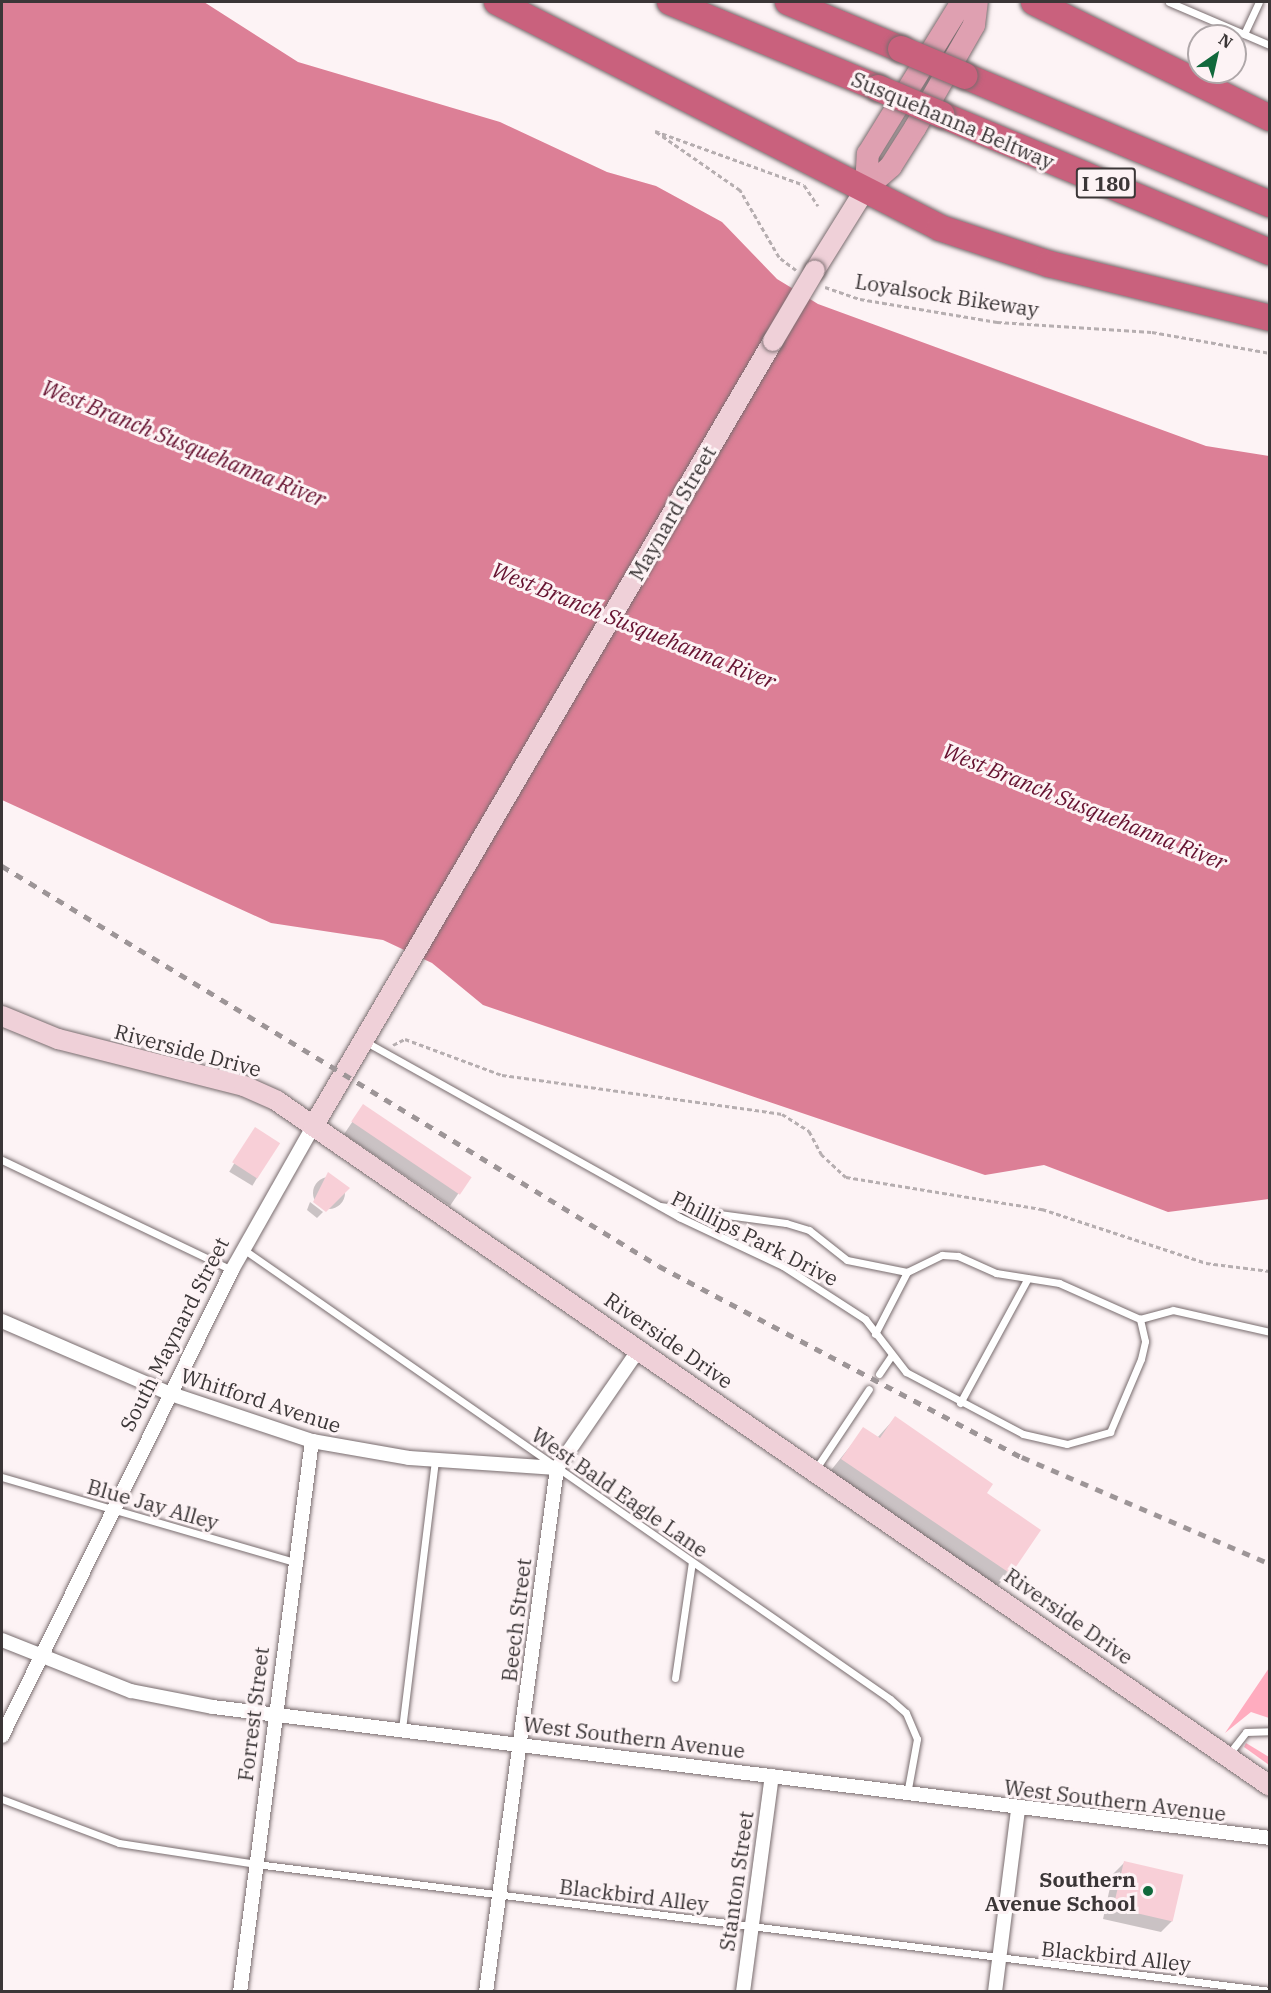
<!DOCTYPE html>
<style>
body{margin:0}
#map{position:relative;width:1271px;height:1993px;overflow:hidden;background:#fdf3f5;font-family:"IBM Plex Serif",serif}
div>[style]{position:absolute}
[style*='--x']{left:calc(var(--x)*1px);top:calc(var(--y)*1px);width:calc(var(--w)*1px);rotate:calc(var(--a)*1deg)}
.green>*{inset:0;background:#ffacbf}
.water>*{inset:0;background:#dc7f96}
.shadow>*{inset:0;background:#0003;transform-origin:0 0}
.round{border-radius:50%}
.building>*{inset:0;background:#f8cfd7;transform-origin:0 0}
.path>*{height:3px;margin-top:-1.5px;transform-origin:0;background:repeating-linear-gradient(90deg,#b6aeb0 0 4.5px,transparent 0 7.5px)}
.roads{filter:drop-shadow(0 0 2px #786c6e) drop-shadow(0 0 2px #786c6e)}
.lane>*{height:7px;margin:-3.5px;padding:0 3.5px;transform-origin:3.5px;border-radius:3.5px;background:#fff}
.street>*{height:14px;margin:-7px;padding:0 7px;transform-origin:7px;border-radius:7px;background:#fff}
.secondary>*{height:20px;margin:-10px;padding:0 10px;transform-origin:10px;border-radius:10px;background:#efd0d8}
.primary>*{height:22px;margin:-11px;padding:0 11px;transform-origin:11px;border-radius:11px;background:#dfa0b1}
.highway>*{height:26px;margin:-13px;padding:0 13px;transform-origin:13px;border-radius:13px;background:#c9617d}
.rail>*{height:4.5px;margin-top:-2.25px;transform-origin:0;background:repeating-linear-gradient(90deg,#9d9597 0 8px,transparent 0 16px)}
.bridges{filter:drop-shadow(0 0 2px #786c6e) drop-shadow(0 0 2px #786c6e)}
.secondary-bridge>*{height:20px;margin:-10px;padding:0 10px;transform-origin:10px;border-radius:10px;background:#efd0d8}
.highway-bridge>*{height:26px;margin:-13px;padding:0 13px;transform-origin:13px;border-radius:13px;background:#c9617d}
.dots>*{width:16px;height:16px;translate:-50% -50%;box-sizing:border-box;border:3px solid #fdf3f5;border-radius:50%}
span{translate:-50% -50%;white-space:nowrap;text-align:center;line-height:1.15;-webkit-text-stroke:6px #fdf3f5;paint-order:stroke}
.shield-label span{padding:2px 4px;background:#fdf3f5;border:2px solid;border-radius:4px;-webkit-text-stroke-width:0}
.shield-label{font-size:20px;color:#3b3637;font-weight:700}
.street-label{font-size:21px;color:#3b3637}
.poi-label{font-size:21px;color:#3b3637;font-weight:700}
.right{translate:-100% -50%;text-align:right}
.water-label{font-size:22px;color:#661230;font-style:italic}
.frame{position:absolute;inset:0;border:3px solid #3b3637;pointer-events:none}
.north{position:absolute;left:1187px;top:24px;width:60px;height:60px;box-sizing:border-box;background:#fdf3f5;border:2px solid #afa7a9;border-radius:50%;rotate:34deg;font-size:16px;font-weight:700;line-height:24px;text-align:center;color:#3b3637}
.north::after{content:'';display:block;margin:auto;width:21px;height:27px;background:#11693c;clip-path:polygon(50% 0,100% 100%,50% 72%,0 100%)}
</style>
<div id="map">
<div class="green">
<div style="clip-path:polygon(1269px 1668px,1269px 1718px,1251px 1712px,1225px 1733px)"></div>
<div style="clip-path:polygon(1246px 1743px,1269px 1757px,1269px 1765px,1244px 1747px)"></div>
</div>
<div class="water">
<div style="clip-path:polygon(2px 2px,204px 2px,298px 62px,500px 122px,607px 172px,656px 186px,722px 222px,777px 279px,818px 304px,1206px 446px,1269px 456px,1269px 1199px,1168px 1212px,1044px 1165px,985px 1175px,483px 1005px,432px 963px,383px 940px,271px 923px,2px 800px)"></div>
</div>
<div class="shadow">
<div style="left:363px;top:1106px;width:128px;height:34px;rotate:34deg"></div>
<div style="left:255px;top:1129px;width:27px;height:50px;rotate:31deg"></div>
<div class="round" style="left:313px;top:1177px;width:32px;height:32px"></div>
<div style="clip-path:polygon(310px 1202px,323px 1212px,317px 1218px,307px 1210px)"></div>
<div style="clip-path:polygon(895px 1418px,985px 1493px,1010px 1573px,995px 1588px,828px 1474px,864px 1429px,877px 1438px)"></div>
<div style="clip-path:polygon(1124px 1863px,1172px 1921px,1161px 1932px,1103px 1919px,1113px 1874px)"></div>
</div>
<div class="building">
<div style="left:363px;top:1104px;width:131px;height:21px;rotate:34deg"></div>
<div style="left:255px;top:1127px;width:30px;height:42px;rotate:33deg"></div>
<div style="clip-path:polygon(328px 1172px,350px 1188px,326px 1212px,313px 1202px)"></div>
<div style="clip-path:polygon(895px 1416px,993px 1484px,987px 1493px,1041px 1530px,1011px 1574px,841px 1459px,863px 1427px,880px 1438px)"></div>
<div style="left:1124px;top:1861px;width:61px;height:48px;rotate:13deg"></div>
</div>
<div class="path">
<div style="--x:796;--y:270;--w:21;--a:-143"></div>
<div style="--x:779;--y:257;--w:78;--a:-120.2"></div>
<div style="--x:740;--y:190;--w:103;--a:-145.2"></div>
<div style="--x:655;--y:131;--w:158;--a:19.9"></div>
<div style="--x:804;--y:185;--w:25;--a:56"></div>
<div style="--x:825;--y:287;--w:37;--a:19"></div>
<div style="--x:860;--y:299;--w:139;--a:9.5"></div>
<div style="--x:997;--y:322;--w:155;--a:3.7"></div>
<div style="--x:1152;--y:332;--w:120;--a:10.1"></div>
<div style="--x:393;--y:1045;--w:13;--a:-27"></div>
<div style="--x:405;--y:1039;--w:103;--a:20.4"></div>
<div style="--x:502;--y:1075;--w:283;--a:7.9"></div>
<div style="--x:782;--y:1114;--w:32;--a:32"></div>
<div style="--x:809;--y:1131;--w:26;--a:62"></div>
<div style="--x:821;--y:1154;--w:34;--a:43"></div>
<div style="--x:846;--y:1177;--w:199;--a:9.3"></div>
<div style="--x:1042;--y:1209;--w:173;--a:18.2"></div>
<div style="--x:1206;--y:1263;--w:64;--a:7.1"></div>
</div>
<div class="roads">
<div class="lane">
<div style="--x:1169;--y:2;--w:110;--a:23.1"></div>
<div style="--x:1244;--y:34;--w:35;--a:-65"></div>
<div style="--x:366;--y:1042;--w:359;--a:29.2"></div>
<div style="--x:679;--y:1217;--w:115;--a:25.2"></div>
<div style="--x:783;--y:1266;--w:98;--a:32.9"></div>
<div style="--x:865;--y:1319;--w:67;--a:52.3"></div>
<div style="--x:906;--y:1372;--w:132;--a:27.9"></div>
<div style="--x:1023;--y:1434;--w:45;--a:12.8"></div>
<div style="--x:1067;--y:1444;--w:45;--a:-15.6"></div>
<div style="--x:1110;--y:1432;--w:79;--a:-67"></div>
<div style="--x:1141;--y:1359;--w:18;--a:-77"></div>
<div style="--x:1145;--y:1341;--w:23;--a:-103"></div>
<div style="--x:2;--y:1160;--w:255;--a:25.6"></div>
<div style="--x:660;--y:1206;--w:127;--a:7.7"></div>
<div style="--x:786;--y:1223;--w:24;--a:17"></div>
<div style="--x:809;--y:1230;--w:48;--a:38.3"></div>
<div style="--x:847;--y:1260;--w:61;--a:11.3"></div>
<div style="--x:243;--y:1249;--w:788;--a:34.82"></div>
<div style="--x:890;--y:1699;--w:21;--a:41"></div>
<div style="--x:906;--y:1713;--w:28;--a:67"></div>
<div style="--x:917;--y:1739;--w:56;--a:100.3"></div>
<div style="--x:1140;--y:1319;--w:34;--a:-15"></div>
<div style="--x:1173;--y:1310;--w:99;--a:12.8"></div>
<div style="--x:875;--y:1334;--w:70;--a:-62.7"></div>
<div style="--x:907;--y:1272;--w:39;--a:-26"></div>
<div style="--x:942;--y:1255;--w:16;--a:4"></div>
<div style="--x:958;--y:1256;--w:42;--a:24.1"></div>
<div style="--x:996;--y:1273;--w:64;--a:9"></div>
<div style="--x:1059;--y:1283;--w:89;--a:24"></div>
<div style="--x:879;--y:1374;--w:22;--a:-56"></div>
<div style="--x:960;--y:1403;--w:142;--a:-61.5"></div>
<div style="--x:815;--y:1470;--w:97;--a:-56.3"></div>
<div style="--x:2;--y:1477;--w:305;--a:16.2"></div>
<div style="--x:675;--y:1678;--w:117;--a:-81.7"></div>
<div style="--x:402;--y:1729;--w:271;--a:-83"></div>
<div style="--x:1228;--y:1755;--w:29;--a:-52"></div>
<div style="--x:1246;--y:1732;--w:24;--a:-2"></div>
<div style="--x:2;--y:1799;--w:125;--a:20.6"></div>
<div style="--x:119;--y:1843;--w:139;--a:8.7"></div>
<div style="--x:256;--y:1864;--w:1022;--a:7.14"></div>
</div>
<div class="street">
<div style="--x:2;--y:1321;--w:184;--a:23.4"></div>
<div style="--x:171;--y:1394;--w:149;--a:18.4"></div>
<div style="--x:312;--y:1441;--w:98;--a:9.9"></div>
<div style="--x:409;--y:1458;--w:148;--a:3.9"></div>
<div style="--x:2;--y:1640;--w:139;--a:21.6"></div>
<div style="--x:131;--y:1691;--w:84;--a:11"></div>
<div style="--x:213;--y:1707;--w:1065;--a:7.06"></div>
<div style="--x:2;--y:1736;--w:520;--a:-63.73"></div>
<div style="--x:232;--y:1270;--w:167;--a:-60.5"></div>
<div style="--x:240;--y:1992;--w:556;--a:-82.56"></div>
<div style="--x:486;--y:1992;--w:529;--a:-82.28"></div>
<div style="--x:557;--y:1468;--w:145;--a:-55.4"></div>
<div style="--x:743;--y:1992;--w:218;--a:-82.4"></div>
<div style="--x:995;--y:1992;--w:182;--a:-82.8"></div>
</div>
<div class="secondary">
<div style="--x:815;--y:270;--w:97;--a:-58.1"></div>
<div style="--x:2;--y:1016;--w:61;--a:22.3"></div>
<div style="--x:58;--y:1039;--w:192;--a:14.2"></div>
<div style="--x:244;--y:1086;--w:36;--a:24"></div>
<div style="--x:277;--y:1101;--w:1206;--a:34.6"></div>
<div style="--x:314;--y:1125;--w:908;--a:-59.65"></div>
</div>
<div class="primary">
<div style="--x:866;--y:188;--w:33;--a:-41"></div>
<div style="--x:891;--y:166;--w:45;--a:-57.7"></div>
<div style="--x:915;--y:128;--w:119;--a:-60.2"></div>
<div style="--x:974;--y:25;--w:23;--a:-83"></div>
<div style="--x:866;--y:188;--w:34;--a:-87"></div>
<div style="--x:868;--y:154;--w:179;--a:-58.3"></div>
</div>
<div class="highway">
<div style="--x:497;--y:2;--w:497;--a:27"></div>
<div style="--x:940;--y:228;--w:115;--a:18.3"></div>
<div style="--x:1049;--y:264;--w:228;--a:13.7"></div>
<div style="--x:670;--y:2;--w:225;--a:22.5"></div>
<div style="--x:788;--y:2;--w:122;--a:22.6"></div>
<div style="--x:1034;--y:2;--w:263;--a:26.2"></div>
<div style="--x:965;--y:76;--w:331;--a:22.8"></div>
<div style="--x:942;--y:115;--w:355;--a:22.7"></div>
</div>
</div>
<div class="rail">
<div style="--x:2;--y:866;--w:769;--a:31.33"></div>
<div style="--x:659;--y:1266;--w:410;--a:27.8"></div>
<div style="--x:1022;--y:1457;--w:270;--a:23.3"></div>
</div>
<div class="bridges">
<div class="secondary-bridge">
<div style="--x:773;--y:341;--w:82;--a:-59.4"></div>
</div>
<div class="highway-bridge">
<div style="--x:901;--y:49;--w:69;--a:22.9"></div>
<div style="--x:878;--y:88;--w:69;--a:22.9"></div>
</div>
</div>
<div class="dots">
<div style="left:1148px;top:1891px;background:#11693c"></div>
</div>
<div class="shield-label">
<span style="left:1106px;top:183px">I 180</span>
</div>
<div class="street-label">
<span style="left:953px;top:120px;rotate:23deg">Susquehanna Beltway</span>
<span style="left:947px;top:295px;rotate:9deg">Loyalsock Bikeway</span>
<span style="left:672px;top:513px;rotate:-60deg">Maynard Street</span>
<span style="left:188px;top:1050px;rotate:15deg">Riverside Drive</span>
<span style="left:755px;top:1238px;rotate:27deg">Phillips Park Drive</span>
<span style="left:174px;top:1334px;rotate:-63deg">South Maynard Street</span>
<span style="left:669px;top:1340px;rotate:35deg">Riverside Drive</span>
<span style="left:261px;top:1400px;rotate:18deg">Whitford Avenue</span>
<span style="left:620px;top:1492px;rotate:35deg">West Bald Eagle Lane</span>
<span style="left:153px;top:1504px;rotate:16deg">Blue Jay Alley</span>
<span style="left:1069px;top:1616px;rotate:35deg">Riverside Drive</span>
<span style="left:516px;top:1620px;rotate:-83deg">Beech Street</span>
<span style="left:253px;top:1714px;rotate:-83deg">Forrest Street</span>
<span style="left:634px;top:1737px;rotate:7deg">West Southern Avenue</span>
<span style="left:1115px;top:1800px;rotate:7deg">West Southern Avenue</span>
<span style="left:736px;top:1881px;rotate:-82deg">Stanton Street</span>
<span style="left:634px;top:1895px;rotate:7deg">Blackbird Alley</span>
<span style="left:1116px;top:1956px;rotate:6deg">Blackbird Alley</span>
</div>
<div class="poi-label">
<span class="right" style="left:1136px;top:1891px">Southern<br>Avenue School</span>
</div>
<div class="water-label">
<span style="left:184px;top:443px;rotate:22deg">West Branch Susquehanna River</span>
<span style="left:634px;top:625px;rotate:22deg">West Branch Susquehanna River</span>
<span style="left:1085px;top:806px;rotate:22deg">West Branch Susquehanna River</span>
</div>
<div class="frame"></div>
<div class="north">N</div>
</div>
